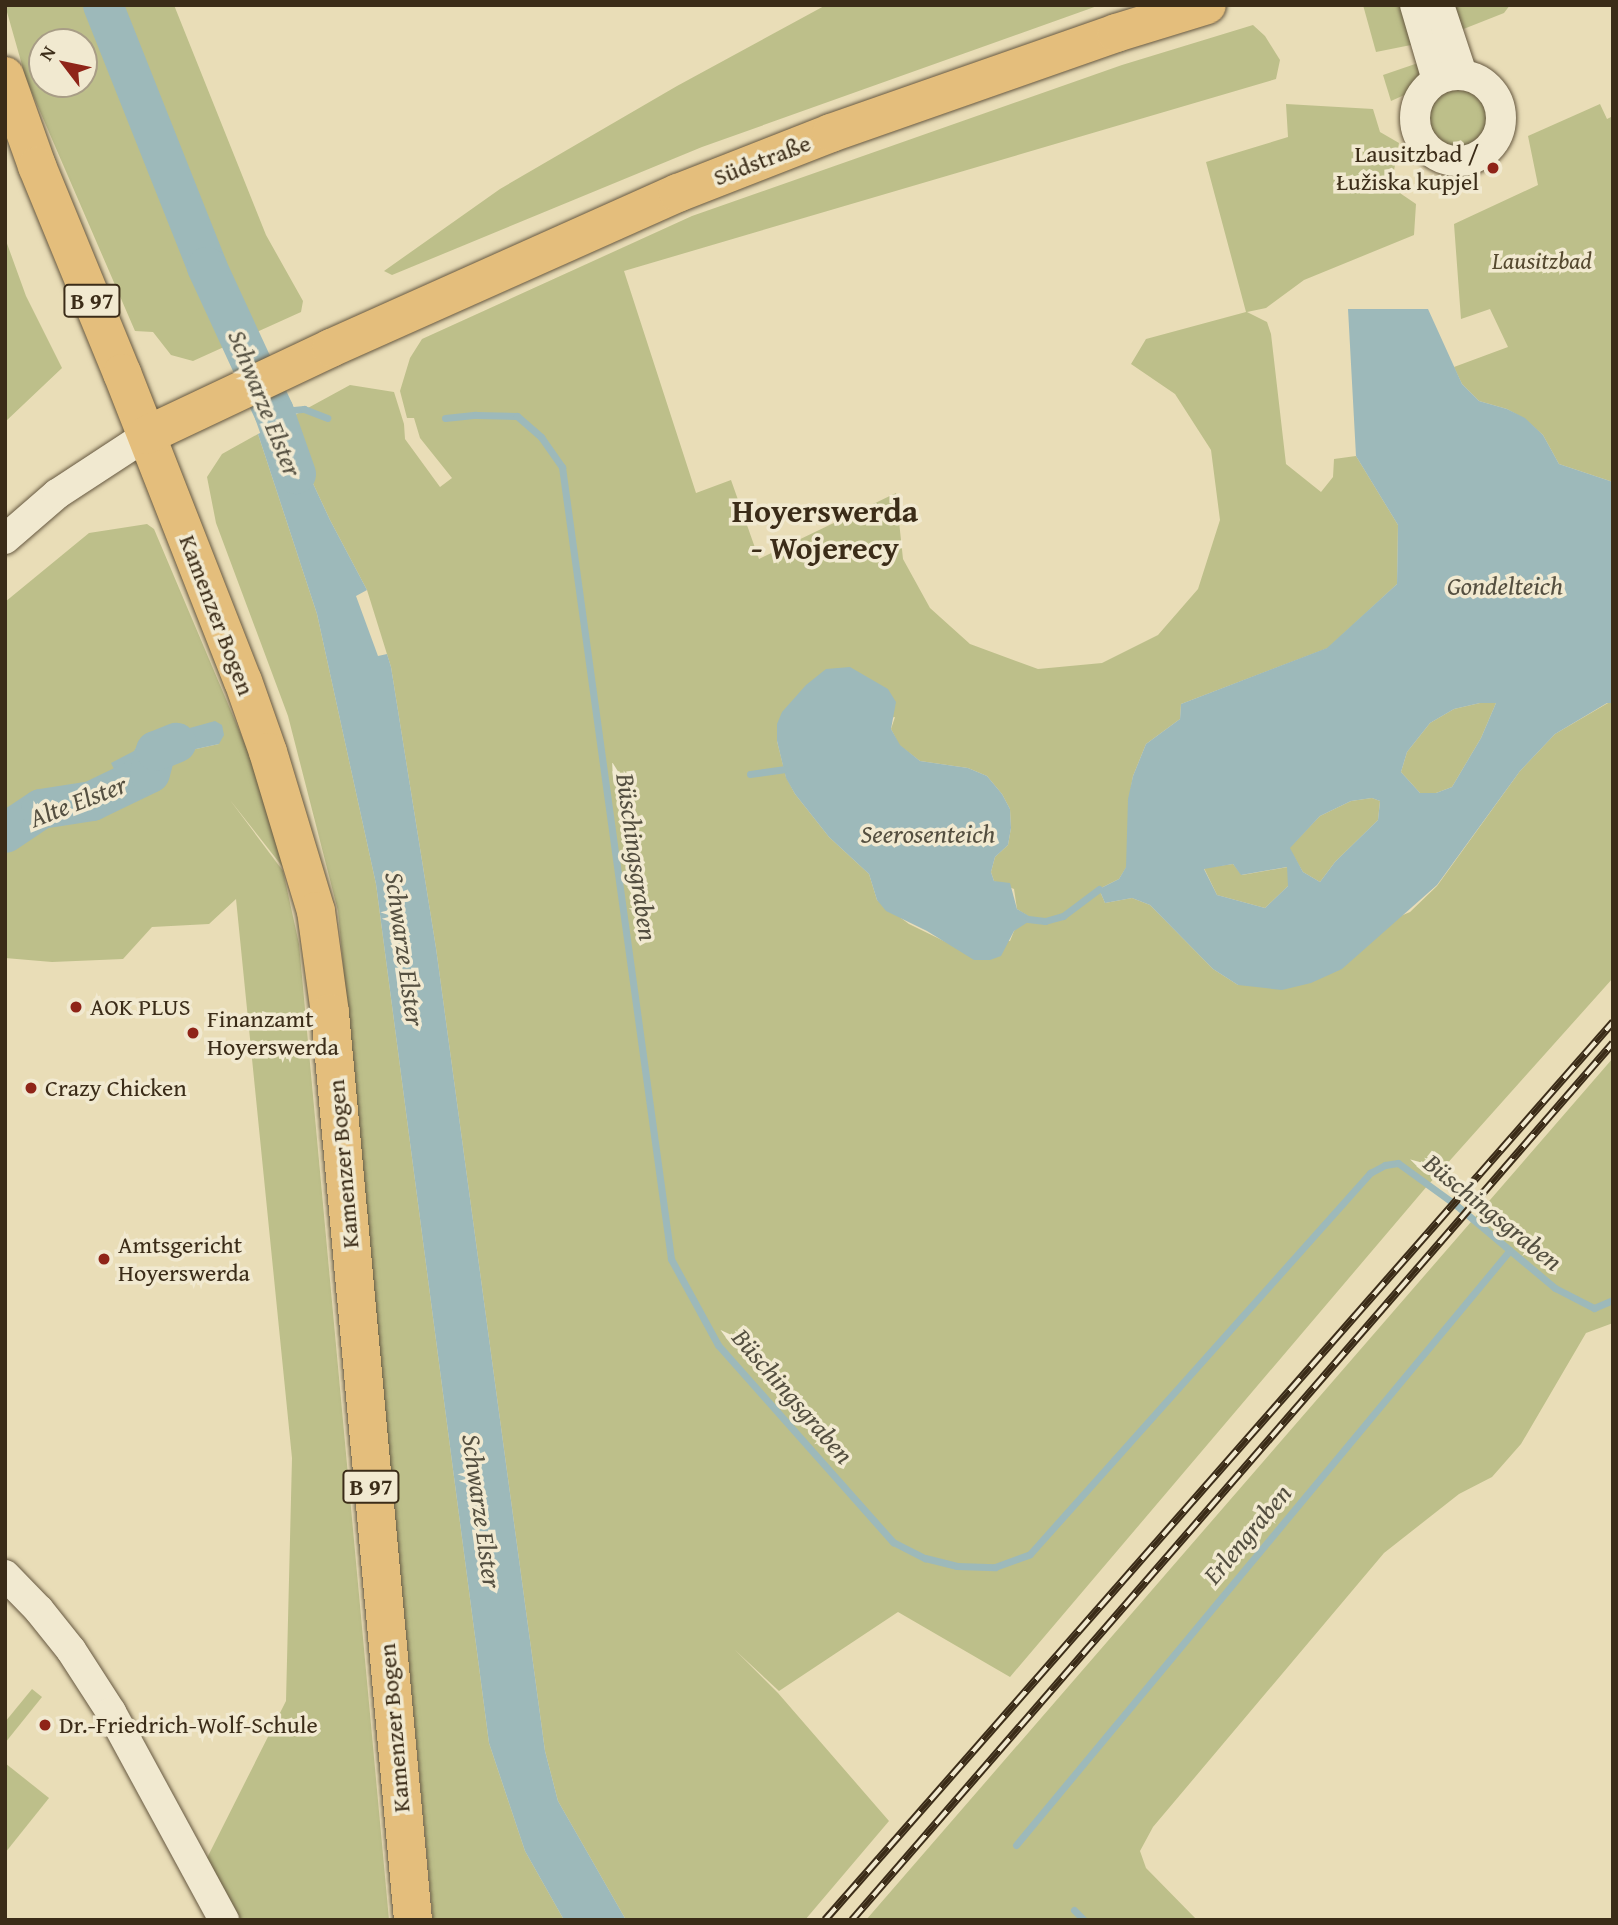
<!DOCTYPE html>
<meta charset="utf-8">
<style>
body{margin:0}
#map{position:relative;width:1618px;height:1925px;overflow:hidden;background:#e9ddb7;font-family:"Gentium Book Plus",serif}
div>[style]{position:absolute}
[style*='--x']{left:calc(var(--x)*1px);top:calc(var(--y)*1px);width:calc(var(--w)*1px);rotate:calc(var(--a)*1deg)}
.green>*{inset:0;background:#bdbf8a}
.round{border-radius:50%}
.water>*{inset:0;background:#9db9ba}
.stream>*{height:7px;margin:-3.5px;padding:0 3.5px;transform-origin:3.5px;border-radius:3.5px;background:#9db9ba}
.river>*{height:40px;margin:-20px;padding:0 20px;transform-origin:20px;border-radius:20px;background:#9db9ba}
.roads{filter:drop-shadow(0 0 2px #665840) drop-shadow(0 0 2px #665840)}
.minor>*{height:30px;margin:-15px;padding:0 15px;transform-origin:15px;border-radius:15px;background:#f1e9d0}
.minor>.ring{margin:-15px;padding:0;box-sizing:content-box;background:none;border:30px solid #f1e9d0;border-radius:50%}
.major>*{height:38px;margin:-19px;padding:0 19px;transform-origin:19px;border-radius:19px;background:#e4be7c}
.rail>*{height:8px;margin-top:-4px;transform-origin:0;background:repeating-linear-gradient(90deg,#f1e9d0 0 16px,#3b2c18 0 32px);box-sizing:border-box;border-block:2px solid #3b2c18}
.dots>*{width:19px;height:19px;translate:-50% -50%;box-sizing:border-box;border:4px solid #f1e9d0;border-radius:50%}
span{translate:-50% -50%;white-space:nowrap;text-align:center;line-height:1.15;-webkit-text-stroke:7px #f1e9d0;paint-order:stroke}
.shield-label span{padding:2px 5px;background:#f1e9d0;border:2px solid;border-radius:5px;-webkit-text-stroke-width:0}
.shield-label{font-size:23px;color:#3b2c18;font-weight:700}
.poi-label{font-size:24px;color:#3b2c18}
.right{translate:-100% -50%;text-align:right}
.left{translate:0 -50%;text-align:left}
.street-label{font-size:24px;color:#3b2c18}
.park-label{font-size:24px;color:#55492f;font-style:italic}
.water-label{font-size:26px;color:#544f40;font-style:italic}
.district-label{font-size:32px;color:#3b2c18;font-weight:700}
.frame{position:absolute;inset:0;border:7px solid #3b2c18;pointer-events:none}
.north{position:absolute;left:28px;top:28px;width:70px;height:70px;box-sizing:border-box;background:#f1e9d0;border:2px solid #a89d86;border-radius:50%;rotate:302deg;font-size:19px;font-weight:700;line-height:28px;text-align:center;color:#3b2c18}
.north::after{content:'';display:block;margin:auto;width:24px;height:32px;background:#8f2418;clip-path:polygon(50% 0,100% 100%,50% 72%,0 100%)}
</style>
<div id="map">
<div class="green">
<div style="clip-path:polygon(evenodd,5px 5px,174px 5px,266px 235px,303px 301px,301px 312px,193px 361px,171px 355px,153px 332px,135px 331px,26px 79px,5px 5px,42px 42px,84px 42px,84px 84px,42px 84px,42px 42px)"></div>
<div style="clip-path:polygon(826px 5px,1100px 5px,702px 147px,392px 275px,384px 271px,500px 189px,677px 86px)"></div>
<div style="clip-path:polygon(1363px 5px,1399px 5px,1416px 44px,1376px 52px)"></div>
<div style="clip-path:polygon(1455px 5px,1510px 5px,1504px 13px,1461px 30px)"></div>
<div style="clip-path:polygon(evenodd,1253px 25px,1265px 36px,1280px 60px,1276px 79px,624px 271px,696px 493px,731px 480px,759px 559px,896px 493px,903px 559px,930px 608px,970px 644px,1038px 669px,1102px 663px,1158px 635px,1198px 589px,1220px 520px,1211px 450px,1175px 394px,1131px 364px,1146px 339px,1246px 312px,1206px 162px,1288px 137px,1286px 104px,1373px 109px,1380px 132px,1399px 143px,1391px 187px,1416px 204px,1414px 235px,1304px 280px,1266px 308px,1247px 312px,1267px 322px,1271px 334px,1286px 464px,1321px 492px,1333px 477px,1334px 459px,1356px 456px,1398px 525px,1397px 584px,1328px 648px,1181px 704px,1180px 719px,1146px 744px,1133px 776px,1129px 799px,1127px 866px,1119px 879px,1099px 889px,1105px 903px,1132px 898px,1150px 905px,1213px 969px,1238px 985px,1410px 912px,1437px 886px,1520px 771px,1555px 734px,1608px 703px,1613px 703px,1613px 978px,1428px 1185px,1010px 1677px,898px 1612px,779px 1691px,735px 1650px,778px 1693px,889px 1821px,805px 1920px,626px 1920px,558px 1801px,545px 1751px,436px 948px,391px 667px,367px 590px,330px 520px,284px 421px,350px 385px,394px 392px,404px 424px,405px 439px,440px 487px,452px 478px,420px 438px,414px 418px,407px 418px,400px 391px,410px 358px,422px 339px,692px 216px,1122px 65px,1253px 25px,895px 717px,891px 729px,899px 745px,920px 761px,968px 768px,987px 776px,1002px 794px,1010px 809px,1011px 828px,1008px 845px,995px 857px,991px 872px,994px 881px,1014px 889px,1017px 909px,1028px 916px,1014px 931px,1010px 941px,950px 944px,909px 924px,877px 900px,869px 874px,829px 837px,795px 794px,786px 777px,777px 741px,895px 717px)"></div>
<div style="clip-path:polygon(1421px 62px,1420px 77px,1411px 92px,1391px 101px,1383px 75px)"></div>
<div class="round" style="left:1429px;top:90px;width:58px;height:58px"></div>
<div style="clip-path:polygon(1600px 104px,1607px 119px,1613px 116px,1613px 482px,1559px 464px,1543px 435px,1525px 419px,1507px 409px,1479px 401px,1462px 384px,1454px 367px,1508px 347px,1490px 309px,1461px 319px,1454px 224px,1538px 185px,1528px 136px)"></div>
<div style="clip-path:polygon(5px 238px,26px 296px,62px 368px,5px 422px)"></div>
<div style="clip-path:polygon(258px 434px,317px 614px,376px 884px,489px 1743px,525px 1851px,564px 1920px,433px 1920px,338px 911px,288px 716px,216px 523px,207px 477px,222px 454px)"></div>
<div style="clip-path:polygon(147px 524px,154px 529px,253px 763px,285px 870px,230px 800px,283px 871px,299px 944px,389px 1920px,235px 1920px,205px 1862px,286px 1701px,292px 1458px,236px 899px,209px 924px,152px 927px,123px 959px,52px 962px,5px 958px,5px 835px,41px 811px,93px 802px,141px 777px,143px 780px,155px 778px,173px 754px,219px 744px,138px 745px,130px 759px,133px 757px,141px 776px,92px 800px,41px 807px,5px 830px,5px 602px,89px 533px)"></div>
<div style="clip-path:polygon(1480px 703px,1496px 703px,1481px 738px,1452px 787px,1436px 793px,1420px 793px,1401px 772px,1407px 752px,1430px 723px,1454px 709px)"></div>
<div style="clip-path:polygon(1372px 798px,1380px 801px,1378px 820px,1335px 862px,1320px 882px,1303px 872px,1289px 848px,1320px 816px,1351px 801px)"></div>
<div style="clip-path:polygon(1233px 864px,1242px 875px,1288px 867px,1288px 886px,1265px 908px,1217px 895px,1204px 868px)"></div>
<div style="clip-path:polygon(1613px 1058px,1613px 1323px,1586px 1333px,1521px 1444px,1492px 1477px,1459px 1494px,1384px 1553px,1153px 1827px,1140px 1851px,1146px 1868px,1197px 1920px,866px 1920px)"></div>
<div style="clip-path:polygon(32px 1689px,42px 1697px,5px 1743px,5px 1722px)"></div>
<div style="clip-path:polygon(5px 1763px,49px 1798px,5px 1853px)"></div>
</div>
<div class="water">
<div style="clip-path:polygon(evenodd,1348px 309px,1428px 309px,1462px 384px,1479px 401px,1507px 409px,1525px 418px,1543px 435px,1559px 464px,1613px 482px,1613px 703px,1607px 703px,1555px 734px,1520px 771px,1437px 885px,1342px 969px,1311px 983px,1282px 990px,1238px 985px,1213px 969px,1150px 905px,1132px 898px,1105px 903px,1099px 889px,1119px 879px,1126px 867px,1128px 799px,1133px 776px,1146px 744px,1180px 719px,1181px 704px,1327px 648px,1397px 584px,1398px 525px,1356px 456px,1348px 309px,1480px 703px,1496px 703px,1481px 738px,1452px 787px,1436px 793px,1420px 793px,1401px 772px,1407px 752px,1430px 723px,1454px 709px,1480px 703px,1348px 309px,1372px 798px,1380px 801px,1378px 820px,1335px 862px,1320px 882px,1303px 872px,1290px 848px,1320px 816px,1351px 801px,1372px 798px,1348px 309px,1233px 864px,1241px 875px,1287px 867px,1288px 886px,1265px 908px,1217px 895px,1204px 869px,1233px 864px)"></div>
<div style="clip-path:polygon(284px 421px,330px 520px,367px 590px,356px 596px,378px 656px,387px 654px,391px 667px,436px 948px,545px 1751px,558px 1801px,626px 1920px,564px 1920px,525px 1851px,489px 1743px,376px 884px,317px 614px,258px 434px)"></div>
<div style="clip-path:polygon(850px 667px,888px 689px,896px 702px,891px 729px,900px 745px,920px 761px,968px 768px,987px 776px,1002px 794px,1010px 809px,1011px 828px,1008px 845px,995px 857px,991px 872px,994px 881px,1010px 883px,1017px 909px,1029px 916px,1028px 922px,1014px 931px,1001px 956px,990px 960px,974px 960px,927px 931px,886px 911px,877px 900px,869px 874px,829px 837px,795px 794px,786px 778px,777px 741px,777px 724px,782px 712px,806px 685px,826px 669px)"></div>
<div style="clip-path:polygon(215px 721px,222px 725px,224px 735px,219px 744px,173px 754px,160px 779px,149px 777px,143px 780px,132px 758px,137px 773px,120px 781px,111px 763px,134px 751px,139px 742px)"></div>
</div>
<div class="stream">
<div style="--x:274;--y:412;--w:30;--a:-6"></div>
<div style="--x:304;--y:409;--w:25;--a:21"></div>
<div style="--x:445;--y:418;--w:31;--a:-6"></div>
<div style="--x:476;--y:415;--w:41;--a:1.4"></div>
<div style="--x:517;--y:416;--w:32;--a:41"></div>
<div style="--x:541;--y:437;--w:37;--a:55"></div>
<div style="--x:562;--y:467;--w:799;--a:82.16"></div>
<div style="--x:671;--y:1259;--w:98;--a:61.3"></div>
<div style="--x:718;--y:1345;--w:264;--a:48.4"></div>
<div style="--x:893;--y:1542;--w:36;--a:27"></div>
<div style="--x:925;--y:1558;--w:33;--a:14"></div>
<div style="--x:957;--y:1566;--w:38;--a:2"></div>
<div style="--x:995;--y:1567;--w:37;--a:-20"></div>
<div style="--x:1030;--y:1554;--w:511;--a:-48.25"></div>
<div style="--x:1370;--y:1173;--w:17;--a:-28"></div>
<div style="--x:1385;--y:1165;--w:13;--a:-9"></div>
<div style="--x:1398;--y:1163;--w:72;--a:35.9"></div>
<div style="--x:1456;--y:1205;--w:129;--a:40"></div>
<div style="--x:1555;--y:1288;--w:44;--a:27.1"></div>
<div style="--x:1594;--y:1308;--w:21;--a:-23"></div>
<div style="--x:750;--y:774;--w:34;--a:-8"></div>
<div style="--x:1028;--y:919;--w:17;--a:7"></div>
<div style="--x:1045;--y:921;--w:19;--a:-16"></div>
<div style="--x:1063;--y:916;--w:45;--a:-36.9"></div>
<div style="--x:1016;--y:1845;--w:773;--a:-50.3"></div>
<div style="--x:1074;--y:1910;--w:14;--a:45"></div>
</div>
<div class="river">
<div style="--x:103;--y:5;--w:282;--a:68.3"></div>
<div style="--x:207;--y:267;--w:160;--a:65.2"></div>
<div style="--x:274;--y:412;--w:66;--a:70.5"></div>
<div style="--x:5;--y:833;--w:43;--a:-33.7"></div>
<div style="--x:41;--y:809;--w:52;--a:-8.9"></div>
<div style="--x:92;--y:801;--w:64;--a:-25.8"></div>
<div style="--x:150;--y:773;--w:23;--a:-75"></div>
<div style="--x:156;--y:751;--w:22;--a:-22"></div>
</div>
<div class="roads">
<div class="minor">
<div style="--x:1415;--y:5;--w:78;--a:73.7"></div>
<div style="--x:1439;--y:5;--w:73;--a:71.6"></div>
<div class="ring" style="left:1415px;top:75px;width:56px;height:56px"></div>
<div style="--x:5;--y:539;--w:69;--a:-40.9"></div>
<div style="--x:57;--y:494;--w:108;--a:-33.2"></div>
<div style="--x:5;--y:1575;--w:49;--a:45.8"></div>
<div style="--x:39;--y:1610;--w:51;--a:51.3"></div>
<div style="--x:71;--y:1650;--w:74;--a:57.2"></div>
<div style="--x:111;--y:1712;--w:237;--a:61.5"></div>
</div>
<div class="major">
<div style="--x:5;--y:76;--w:96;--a:70.4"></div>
<div style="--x:37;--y:166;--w:224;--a:67.7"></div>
<div style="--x:122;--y:373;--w:331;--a:68.6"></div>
<div style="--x:243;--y:681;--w:75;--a:70.6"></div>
<div style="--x:268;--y:752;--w:166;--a:73.2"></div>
<div style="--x:316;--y:911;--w:103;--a:82.2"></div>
<div style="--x:330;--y:1013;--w:911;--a:84.77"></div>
<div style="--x:147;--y:435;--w:204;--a:-25.3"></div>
<div style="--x:331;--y:348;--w:380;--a:-24.1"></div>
<div style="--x:678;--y:193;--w:164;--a:-21.4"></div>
<div style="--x:831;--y:133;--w:302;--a:-19.3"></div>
<div style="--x:1116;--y:33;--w:95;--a:-17.1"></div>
</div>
</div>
<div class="rail">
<div style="--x:825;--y:1920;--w:1195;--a:-48.73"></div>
<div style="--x:852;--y:1920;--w:1161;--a:-49.05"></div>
</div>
<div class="dots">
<div style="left:1493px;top:168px;background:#8f2418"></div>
<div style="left:76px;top:1007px;background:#8f2418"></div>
<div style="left:193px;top:1033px;background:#8f2418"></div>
<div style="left:31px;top:1088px;background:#8f2418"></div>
<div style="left:104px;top:1259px;background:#8f2418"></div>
<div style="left:45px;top:1725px;background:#8f2418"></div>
</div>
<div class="shield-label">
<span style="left:92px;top:301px">B 97</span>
<span style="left:371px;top:1487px">B 97</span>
</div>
<div class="poi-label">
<span class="right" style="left:1479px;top:168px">Lausitzbad /<br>Łužiska kupjel</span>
<span class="left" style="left:90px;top:1007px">AOK PLUS</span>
<span class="left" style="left:207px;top:1033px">Finanzamt<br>Hoyerswerda</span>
<span class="left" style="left:45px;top:1088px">Crazy Chicken</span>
<span class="left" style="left:118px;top:1259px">Amtsgericht<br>Hoyerswerda</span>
<span class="left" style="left:59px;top:1725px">Dr.-Friedrich-Wolf-Schule</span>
</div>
<div class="street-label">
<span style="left:762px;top:160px;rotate:-21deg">Südstraße</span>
<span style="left:217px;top:615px;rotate:69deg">Kamenzer Bogen</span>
<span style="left:343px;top:1164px;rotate:-95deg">Kamenzer Bogen</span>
<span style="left:394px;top:1728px;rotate:-95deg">Kamenzer Bogen</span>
</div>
<div class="park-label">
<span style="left:1542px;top:261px">Lausitzbad</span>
</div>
<div class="water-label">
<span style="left:265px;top:403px;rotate:68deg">Schwarze Elster</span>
<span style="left:1505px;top:586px">Gondelteich</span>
<span style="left:78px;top:801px;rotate:-21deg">Alte Elster</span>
<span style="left:928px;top:834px">Seerosenteich</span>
<span style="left:637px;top:857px;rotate:82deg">Büschingsgraben</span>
<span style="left:405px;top:949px;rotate:82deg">Schwarze Elster</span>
<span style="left:1493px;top:1212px;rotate:39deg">Büschingsgraben</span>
<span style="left:793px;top:1396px;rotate:49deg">Büschingsgraben</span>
<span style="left:482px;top:1511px;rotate:82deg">Schwarze Elster</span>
<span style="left:1247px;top:1534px;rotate:-50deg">Erlengraben</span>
</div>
<div class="district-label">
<span style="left:825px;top:530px">Hoyerswerda<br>- Wojerecy</span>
</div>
<div class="frame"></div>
<div class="north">N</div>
</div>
